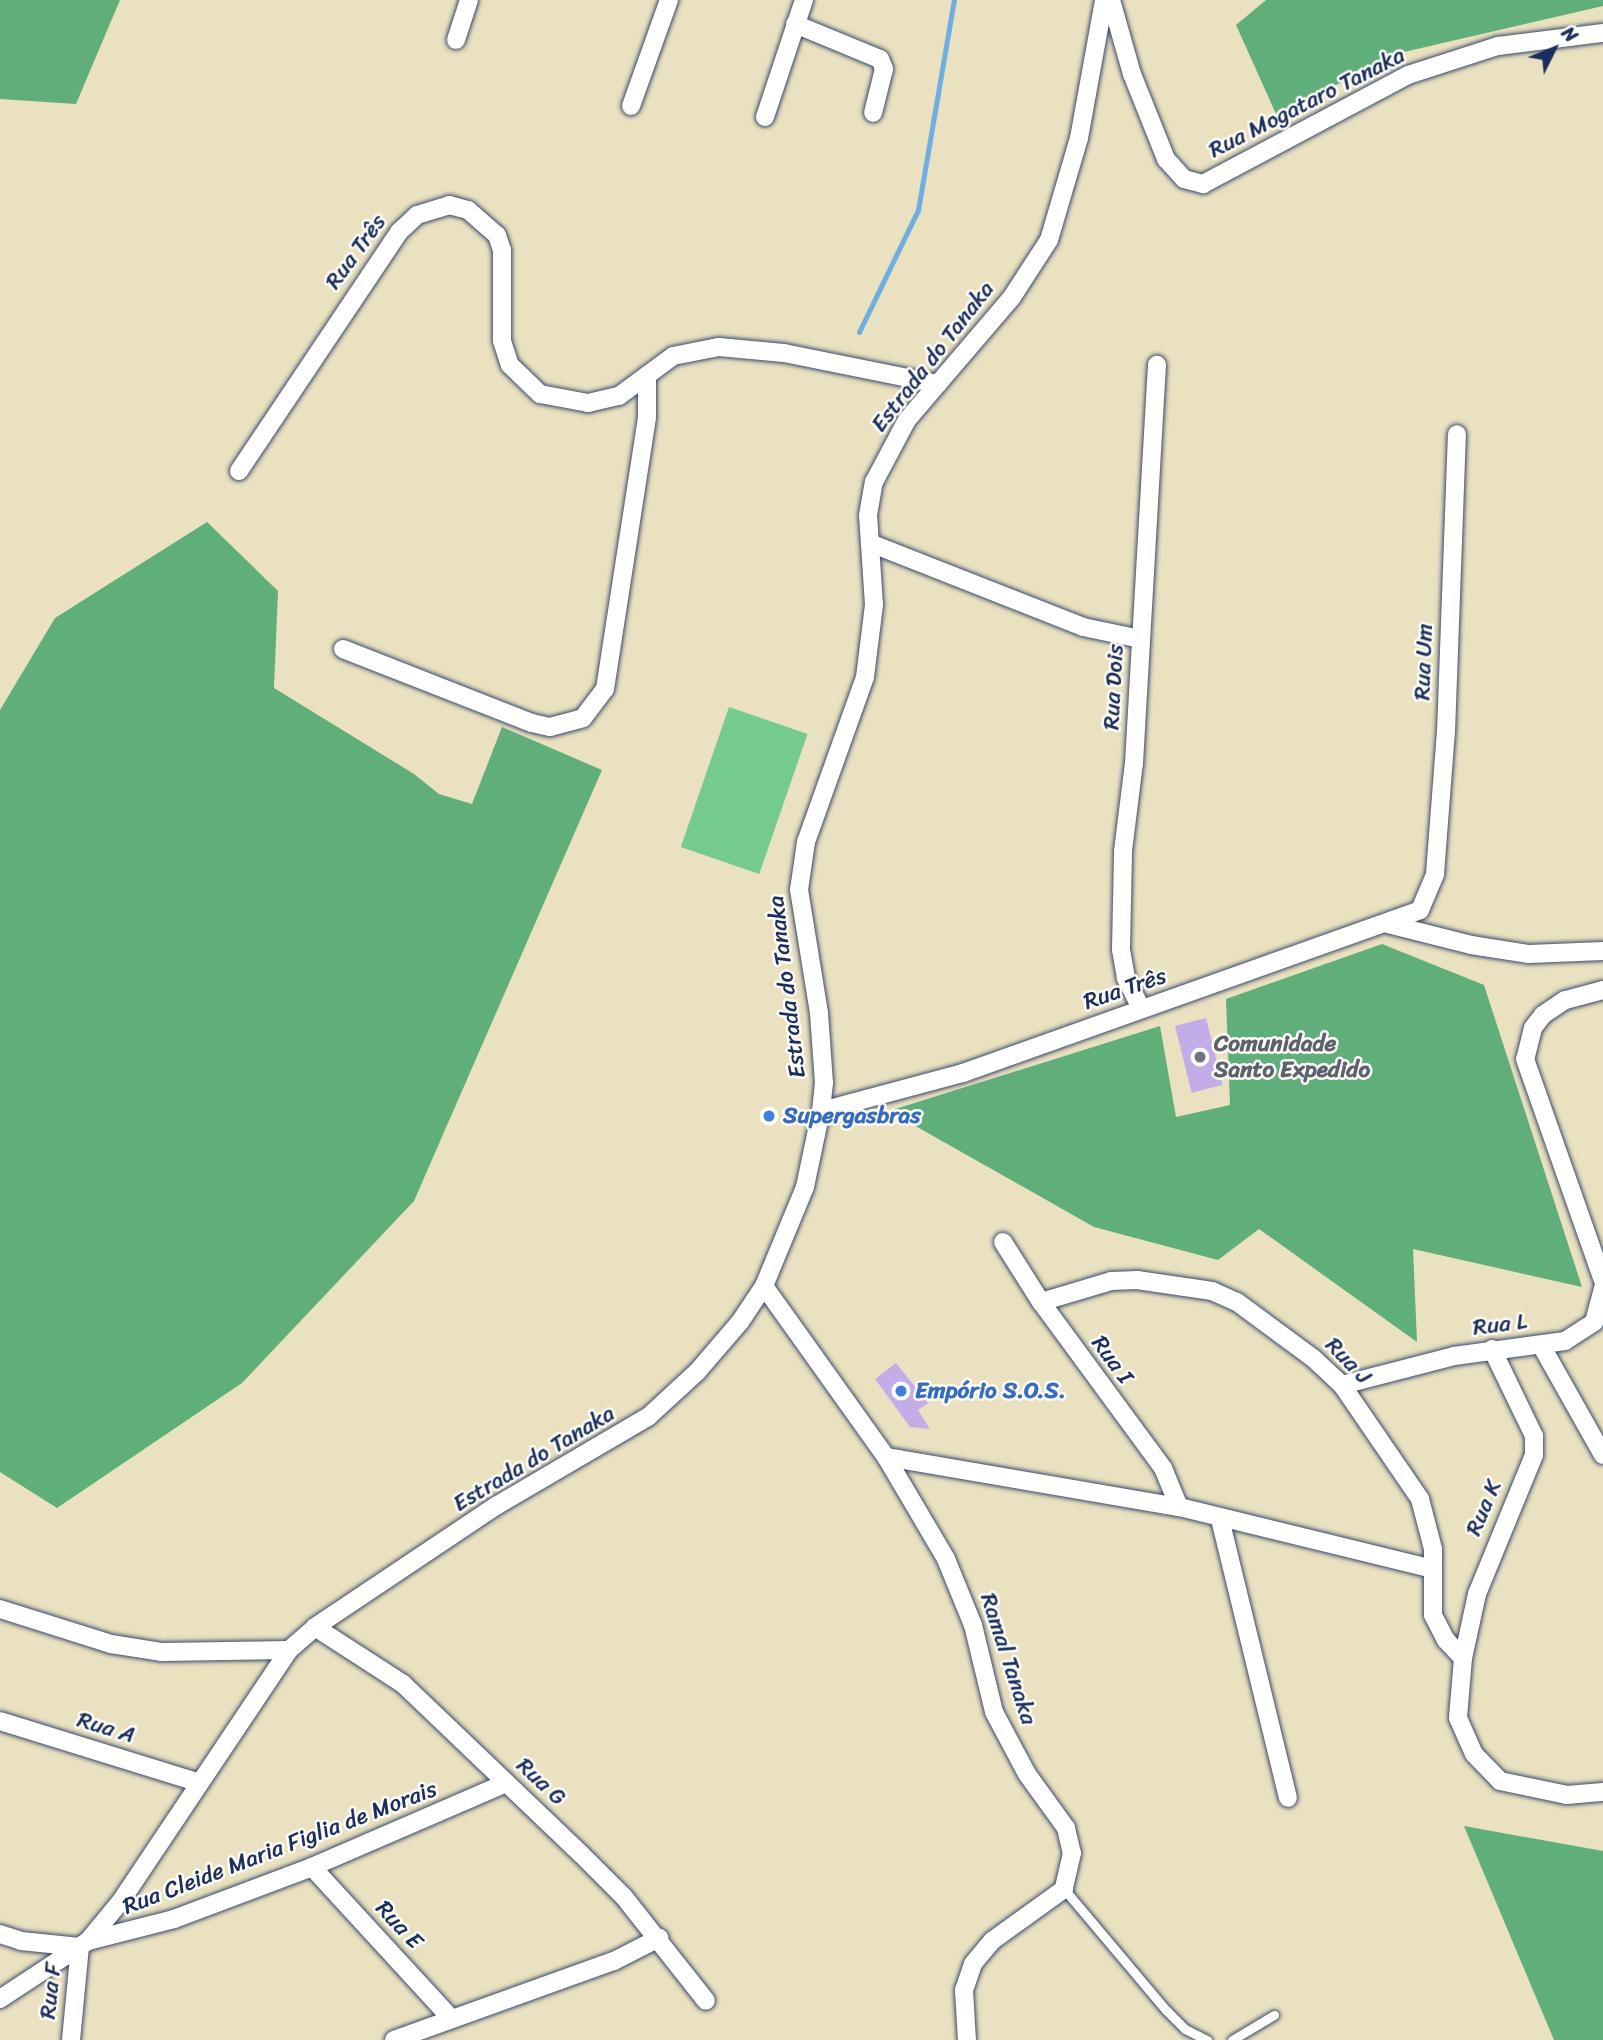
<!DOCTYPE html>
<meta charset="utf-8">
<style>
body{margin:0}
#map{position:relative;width:1603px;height:2040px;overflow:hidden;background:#e9e1bf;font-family:Sriracha,sans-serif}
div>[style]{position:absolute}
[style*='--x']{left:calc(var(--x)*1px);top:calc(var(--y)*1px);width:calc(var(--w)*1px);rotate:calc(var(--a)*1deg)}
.green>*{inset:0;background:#75cb8f;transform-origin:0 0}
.forest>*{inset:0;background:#60af7a}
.stream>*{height:5px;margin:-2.5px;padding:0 2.5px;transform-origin:2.5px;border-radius:2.5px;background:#6eaee1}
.building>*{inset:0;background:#c3ade8;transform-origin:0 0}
.roads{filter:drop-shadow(0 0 2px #3a4a6d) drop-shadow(0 0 2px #3a4a6d)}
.lane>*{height:9px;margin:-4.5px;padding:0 4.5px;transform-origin:4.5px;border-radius:4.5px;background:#fff}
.street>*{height:18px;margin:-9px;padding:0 9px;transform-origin:9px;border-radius:9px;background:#fff}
.dots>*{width:19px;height:19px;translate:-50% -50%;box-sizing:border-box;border:4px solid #fdfcf7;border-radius:50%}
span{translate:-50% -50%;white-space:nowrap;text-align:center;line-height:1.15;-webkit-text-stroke:5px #fdfcf7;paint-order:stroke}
.street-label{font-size:23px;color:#1b2f5e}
.worship-label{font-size:23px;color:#5b616d;font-weight:700}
.left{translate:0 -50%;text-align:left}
.shop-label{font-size:23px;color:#366cbe;font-weight:700}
.north{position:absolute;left:1519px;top:14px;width:70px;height:70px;-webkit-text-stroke:5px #fdfcf7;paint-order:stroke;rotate:47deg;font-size:19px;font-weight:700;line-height:28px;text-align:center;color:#1b2f5e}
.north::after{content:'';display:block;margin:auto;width:24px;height:32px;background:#1b2f5e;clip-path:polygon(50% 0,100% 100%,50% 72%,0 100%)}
</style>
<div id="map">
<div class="green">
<div style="left:729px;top:707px;width:83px;height:148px;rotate:19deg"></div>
</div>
<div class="forest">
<div style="clip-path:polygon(0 0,120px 0,76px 104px,0 99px)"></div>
<div style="clip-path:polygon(1266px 0,1603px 0,1603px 6px,1404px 52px,1276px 114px,1236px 25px)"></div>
<div style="clip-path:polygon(207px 522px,278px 591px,274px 688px,414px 774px,439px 794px,472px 804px,502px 727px,602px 770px,414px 1201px,242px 1383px,57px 1508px,0 1472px,0 710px,55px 618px)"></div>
<div style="clip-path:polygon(1382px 944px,1484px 985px,1582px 1287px,1413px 1249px,1417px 1342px,1259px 1229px,1218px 1260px,1094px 1227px,889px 1111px,1160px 1026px,1176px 1117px,1230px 1105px,1226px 999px)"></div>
<div style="clip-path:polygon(1464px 1826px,1603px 1851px,1603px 2040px,1554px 2040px)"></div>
</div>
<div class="stream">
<div style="--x:859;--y:332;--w:136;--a:-64.2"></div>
<div style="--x:918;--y:210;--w:213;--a:-80.3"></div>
</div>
<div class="building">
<div style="left:1206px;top:1018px;width:69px;height:32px;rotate:76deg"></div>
<div style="clip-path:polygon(896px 1363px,928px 1403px,918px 1410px,930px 1429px,910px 1427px,875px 1379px)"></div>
</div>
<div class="roads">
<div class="lane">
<div style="--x:1064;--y:1889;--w:158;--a:49.9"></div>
<div style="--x:1166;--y:2010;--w:27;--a:45"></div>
<div style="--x:1185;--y:2029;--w:25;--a:27"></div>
<div style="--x:1232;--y:2040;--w:49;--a:-30.8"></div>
</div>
<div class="street">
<div style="--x:1111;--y:0;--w:77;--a:74.2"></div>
<div style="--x:1132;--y:74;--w:92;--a:68.2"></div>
<div style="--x:1166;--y:159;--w:27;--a:48"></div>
<div style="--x:1184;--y:179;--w:20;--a:15"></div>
<div style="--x:1203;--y:184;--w:232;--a:-28"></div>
<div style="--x:1408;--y:75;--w:95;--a:-17.9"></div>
<div style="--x:1498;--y:46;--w:106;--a:-7.1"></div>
<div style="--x:795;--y:24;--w:92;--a:22.4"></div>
<div style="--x:880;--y:59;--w:11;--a:68"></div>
<div style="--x:884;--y:69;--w:45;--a:104"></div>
<div style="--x:456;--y:40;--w:42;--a:-72"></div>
<div style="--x:631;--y:106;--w:113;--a:-70.3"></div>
<div style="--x:765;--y:117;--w:123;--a:-71.6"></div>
<div style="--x:239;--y:471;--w:288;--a:-56.2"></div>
<div style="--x:399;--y:232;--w:25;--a:-43"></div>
<div style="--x:417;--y:215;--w:34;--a:-17"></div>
<div style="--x:449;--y:205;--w:20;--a:15"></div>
<div style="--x:468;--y:210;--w:38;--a:41"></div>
<div style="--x:497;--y:235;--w:16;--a:72"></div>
<div style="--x:502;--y:250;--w:91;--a:90"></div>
<div style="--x:502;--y:341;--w:25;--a:72"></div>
<div style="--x:510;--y:365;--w:42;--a:44"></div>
<div style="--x:540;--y:394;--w:49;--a:10.6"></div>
<div style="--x:588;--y:403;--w:32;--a:-13"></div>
<div style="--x:619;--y:396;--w:67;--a:-36.5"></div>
<div style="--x:673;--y:356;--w:47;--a:-11.1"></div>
<div style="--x:719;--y:347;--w:65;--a:5.3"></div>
<div style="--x:784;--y:353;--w:157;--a:11.4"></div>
<div style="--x:870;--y:543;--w:229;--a:21.5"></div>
<div style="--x:1083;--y:627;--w:59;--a:11.7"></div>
<div style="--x:343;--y:649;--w:203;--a:21.4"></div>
<div style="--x:532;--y:723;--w:18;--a:13"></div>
<div style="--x:550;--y:727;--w:34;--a:-15"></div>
<div style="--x:583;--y:718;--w:36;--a:-53"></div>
<div style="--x:605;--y:689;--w:275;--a:-81.2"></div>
<div style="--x:647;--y:417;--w:42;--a:-90"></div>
<div style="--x:1388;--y:924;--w:86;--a:14.2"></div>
<div style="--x:1471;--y:945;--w:59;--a:8.8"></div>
<div style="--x:1529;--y:954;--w:74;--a:-2.3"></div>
<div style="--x:1603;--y:990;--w:39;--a:165"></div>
<div style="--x:1565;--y:1000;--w:27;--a:146"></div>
<div style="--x:1543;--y:1015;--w:16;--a:128"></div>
<div style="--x:1533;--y:1028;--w:32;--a:104"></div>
<div style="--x:1525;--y:1059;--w:234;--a:70.6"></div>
<div style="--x:1141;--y:1008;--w:34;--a:-117"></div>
<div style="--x:1126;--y:978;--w:29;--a:-100"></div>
<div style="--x:1121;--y:949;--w:98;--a:-88.8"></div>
<div style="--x:1123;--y:851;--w:89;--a:-82.9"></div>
<div style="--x:1134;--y:763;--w:399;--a:-86.7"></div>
<div style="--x:821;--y:1111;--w:147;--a:-15"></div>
<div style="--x:963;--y:1073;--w:485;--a:-19.6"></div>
<div style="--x:1420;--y:910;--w:39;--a:-67"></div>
<div style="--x:1435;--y:874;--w:142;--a:-85.6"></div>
<div style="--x:1446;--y:732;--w:298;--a:-87.9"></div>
<div style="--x:1003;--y:1242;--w:71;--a:57.7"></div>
<div style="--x:1041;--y:1302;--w:206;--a:53.7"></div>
<div style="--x:1163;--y:1468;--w:42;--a:67.7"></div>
<div style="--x:764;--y:1286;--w:210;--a:54.5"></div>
<div style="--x:886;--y:1457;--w:118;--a:59.5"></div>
<div style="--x:946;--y:1559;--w:71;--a:67.8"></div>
<div style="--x:973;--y:1625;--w:89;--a:76.4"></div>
<div style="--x:994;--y:1712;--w:70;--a:62"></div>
<div style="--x:1027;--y:1774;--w:67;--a:54.2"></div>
<div style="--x:1066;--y:1828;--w:26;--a:77"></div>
<div style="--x:1072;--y:1853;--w:37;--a:103"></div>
<div style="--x:1064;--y:1889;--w:89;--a:144.2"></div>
<div style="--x:992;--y:1941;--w:30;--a:130"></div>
<div style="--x:973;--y:1964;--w:28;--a:109"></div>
<div style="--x:964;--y:1990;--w:50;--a:86.6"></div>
<div style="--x:1041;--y:1302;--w:73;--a:-16.7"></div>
<div style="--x:1111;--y:1281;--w:26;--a:-2"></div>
<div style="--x:1137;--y:1280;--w:76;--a:8.3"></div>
<div style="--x:1212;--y:1291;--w:27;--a:24"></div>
<div style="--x:1237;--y:1302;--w:96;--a:36.5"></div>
<div style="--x:1314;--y:1359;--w:38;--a:43"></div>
<div style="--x:1342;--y:1385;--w:138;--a:55.6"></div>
<div style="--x:1420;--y:1499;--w:52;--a:75.4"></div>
<div style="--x:1433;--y:1549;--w:66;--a:90"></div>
<div style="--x:1433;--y:1615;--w:28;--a:63"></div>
<div style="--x:1446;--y:1640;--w:25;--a:47"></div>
<div style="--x:1541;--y:1345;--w:126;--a:60.6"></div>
<div style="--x:1492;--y:1349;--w:97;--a:64.2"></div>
<div style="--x:1534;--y:1436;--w:19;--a:90"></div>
<div style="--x:1534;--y:1455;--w:150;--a:112.3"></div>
<div style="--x:1477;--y:1594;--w:66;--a:102.3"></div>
<div style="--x:1463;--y:1658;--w:60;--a:94.8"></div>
<div style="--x:1458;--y:1718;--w:39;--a:66"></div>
<div style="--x:1474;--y:1754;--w:37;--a:46"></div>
<div style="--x:1500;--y:1781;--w:68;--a:11.8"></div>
<div style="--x:1567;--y:1795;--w:36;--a:-5"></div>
<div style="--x:1342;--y:1385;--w:116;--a:-14.5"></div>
<div style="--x:1454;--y:1356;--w:112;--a:-7.7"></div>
<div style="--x:1565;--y:1341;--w:35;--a:-33"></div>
<div style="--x:1594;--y:1322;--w:35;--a:-75"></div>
<div style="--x:886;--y:1457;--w:297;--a:9.7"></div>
<div style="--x:1179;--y:1507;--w:261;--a:13.7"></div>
<div style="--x:1220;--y:1519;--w:287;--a:76.3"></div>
<div style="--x:0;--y:1609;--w:116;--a:17.5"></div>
<div style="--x:111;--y:1644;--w:52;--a:8.9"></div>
<div style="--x:162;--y:1652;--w:127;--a:-0.9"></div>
<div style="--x:315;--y:1627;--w:105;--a:32.9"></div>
<div style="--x:403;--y:1684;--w:245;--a:43.7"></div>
<div style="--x:580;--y:1853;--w:62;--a:45"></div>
<div style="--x:624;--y:1897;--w:132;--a:51.7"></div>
<div style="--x:0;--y:1721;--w:206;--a:17.2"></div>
<div style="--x:312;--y:1867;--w:204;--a:47.4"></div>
<div style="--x:0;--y:1934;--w:22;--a:18"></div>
<div style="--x:21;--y:1941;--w:59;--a:5.8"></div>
<div style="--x:88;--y:1941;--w:52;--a:-50.5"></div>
<div style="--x:121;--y:1901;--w:302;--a:-56.2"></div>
<div style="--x:289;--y:1650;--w:35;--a:-41"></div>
<div style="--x:315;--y:1627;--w:218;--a:-33.8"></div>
<div style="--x:496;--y:1506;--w:176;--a:-30.4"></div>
<div style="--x:648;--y:1417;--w:67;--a:-42.6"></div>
<div style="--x:697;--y:1372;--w:66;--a:-49.3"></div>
<div style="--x:740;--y:1322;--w:43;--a:-56.3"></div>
<div style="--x:764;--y:1286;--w:107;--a:-67.5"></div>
<div style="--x:805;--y:1187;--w:78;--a:-78.1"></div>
<div style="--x:821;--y:1111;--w:28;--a:-84"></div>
<div style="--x:824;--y:1083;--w:70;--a:-94.1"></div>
<div style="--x:819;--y:1013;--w:125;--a:-99.2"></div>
<div style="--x:799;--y:890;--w:49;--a:-81.7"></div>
<div style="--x:806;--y:842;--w:175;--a:-70.3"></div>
<div style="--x:865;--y:677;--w:73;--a:-82.9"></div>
<div style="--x:874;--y:605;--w:90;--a:-93.8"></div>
<div style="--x:868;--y:515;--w:34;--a:-80"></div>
<div style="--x:874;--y:482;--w:70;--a:-62"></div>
<div style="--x:907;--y:420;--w:162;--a:-49.5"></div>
<div style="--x:1012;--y:297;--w:68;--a:-57"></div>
<div style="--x:1049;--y:240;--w:106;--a:-73.6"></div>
<div style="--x:1079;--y:138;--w:140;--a:-79.7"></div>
<div style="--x:0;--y:1999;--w:105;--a:-33.4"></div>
<div style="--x:88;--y:1941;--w:89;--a:-14.3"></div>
<div style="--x:174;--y:1919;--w:147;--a:-20.6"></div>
<div style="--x:312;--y:1867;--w:211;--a:-23.4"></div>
<div style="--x:71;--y:2040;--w:93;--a:-84.5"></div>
<div style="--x:394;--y:2040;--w:234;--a:-19.8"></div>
<div style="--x:614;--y:1961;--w:51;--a:-27.1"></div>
</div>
</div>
<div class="dots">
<div style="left:1200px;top:1057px;background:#6b7280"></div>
<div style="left:769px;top:1116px;background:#3f7fe0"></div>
<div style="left:901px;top:1391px;background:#3f7fe0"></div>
</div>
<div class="street-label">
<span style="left:1307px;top:103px;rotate:-27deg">Rua Mogataro Tanaka</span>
<span style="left:356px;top:252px;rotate:-54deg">Rua Três</span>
<span style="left:933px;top:357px;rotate:-52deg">Estrada do Tanaka</span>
<span style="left:1424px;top:662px;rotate:-88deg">Rua Um</span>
<span style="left:1114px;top:687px;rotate:-87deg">Rua Dois</span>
<span style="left:787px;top:987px;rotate:-97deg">Estrada do Tanaka</span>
<span style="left:1125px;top:989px;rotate:-19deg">Rua Três</span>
<span style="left:1500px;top:1325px;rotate:-7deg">Rua L</span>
<span style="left:1112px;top:1360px;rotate:54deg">Rua I</span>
<span style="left:1348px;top:1361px;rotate:46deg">Rua J</span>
<span style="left:534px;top:1459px;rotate:-31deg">Estrada do Tanaka</span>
<span style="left:1484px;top:1508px;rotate:-67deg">Rua K</span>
<span style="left:1008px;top:1659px;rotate:72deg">Ramal Tanaka</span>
<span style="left:106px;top:1728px;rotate:17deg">Rua A</span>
<span style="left:541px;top:1782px;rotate:43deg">Rua G</span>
<span style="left:280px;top:1848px;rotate:-21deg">Rua Cleide Maria Figlia de Morais</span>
<span style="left:399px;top:1925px;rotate:47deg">Rua E</span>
<span style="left:51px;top:1991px;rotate:-84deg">Rua F</span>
</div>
<div class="worship-label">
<span class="left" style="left:1214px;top:1057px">Comunidade<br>Santo Expedido</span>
</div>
<div class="shop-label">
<span class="left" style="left:783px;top:1116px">Supergasbras</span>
<span class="left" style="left:915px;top:1391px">Empório S.O.S.</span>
</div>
<div class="north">N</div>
</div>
